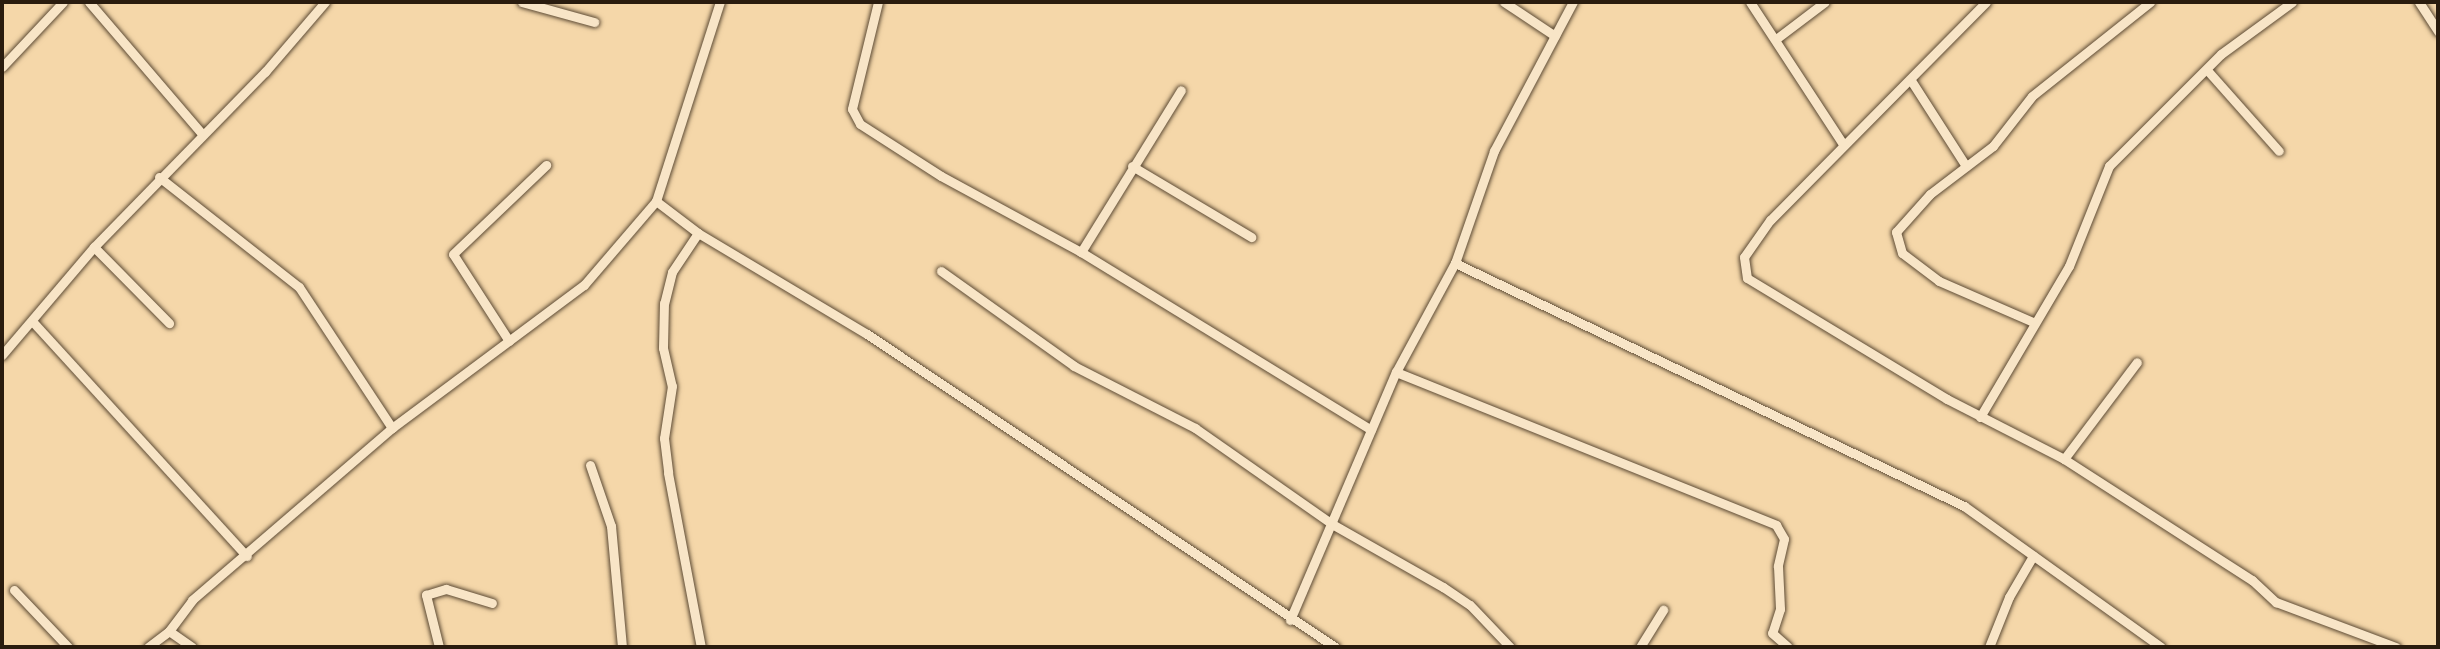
<!DOCTYPE html>
<style>
body{margin:0}
#map{position:relative;width:2440px;height:649px;overflow:hidden;background:#f5d7a9;font-family:Vollkorn,serif}
div>[style]{position:absolute}
[style*='--x']{left:calc(var(--x)*1px);top:calc(var(--y)*1px);width:calc(var(--w)*1px);rotate:calc(var(--a)*1deg)}
.roads{filter:drop-shadow(0 0 2px #5d4b35) drop-shadow(0 0 2px #5d4b35)}
.minor>*{height:9px;margin:-4.5px;padding:0 4.5px;transform-origin:4.5px;border-radius:4.5px;background:#f8e5c7}
span{translate:-50% -50%;white-space:nowrap;text-align:center;line-height:1.15;-webkit-text-stroke:6px #f8e5c7;paint-order:stroke}
.frame{position:absolute;inset:0;border:4px solid #2a1c0e;pointer-events:none}
</style>
<div id="map">
<div class="roads">
<div class="minor">
<div style="--x:89;--y:2;--w:174;--a:49.4"></div>
<div style="--x:522;--y:2;--w:75;--a:15.5"></div>
<div style="--x:878;--y:2;--w:110;--a:103.7"></div>
<div style="--x:852;--y:109;--w:17;--a:62"></div>
<div style="--x:860;--y:124;--w:96;--a:32.7"></div>
<div style="--x:941;--y:176;--w:159;--a:28.5"></div>
<div style="--x:1081;--y:252;--w:340;--a:31.5"></div>
<div style="--x:1504;--y:2;--w:61;--a:33.7"></div>
<div style="--x:1750;--y:2;--w:170;--a:56.8"></div>
<div style="--x:1986;--y:2;--w:307;--a:134.7"></div>
<div style="--x:1770;--y:220;--w:45;--a:125.1"></div>
<div style="--x:1744;--y:257;--w:21;--a:82"></div>
<div style="--x:1747;--y:278;--w:234;--a:31.2"></div>
<div style="--x:1947;--y:399;--w:131;--a:27.1"></div>
<div style="--x:2064;--y:459;--w:224;--a:32.8"></div>
<div style="--x:2252;--y:580;--w:33;--a:43"></div>
<div style="--x:2276;--y:602;--w:128;--a:20.6"></div>
<div style="--x:2419;--y:2;--w:35;--a:57"></div>
<div style="--x:1776;--y:39;--w:61;--a:-37.1"></div>
<div style="--x:2;--y:67;--w:89;--a:-46.8"></div>
<div style="--x:2207;--y:70;--w:108;--a:48.4"></div>
<div style="--x:1912;--y:82;--w:100;--a:57.3"></div>
<div style="--x:1132;--y:166;--w:139;--a:30.8"></div>
<div style="--x:159;--y:177;--w:178;--a:38.2"></div>
<div style="--x:299;--y:287;--w:169;--a:56.6"></div>
<div style="--x:656;--y:201;--w:53;--a:37.3"></div>
<div style="--x:698;--y:233;--w:197;--a:30.9"></div>
<div style="--x:867;--y:334;--w:563;--a:33.77"></div>
<div style="--x:698;--y:233;--w:47;--a:123.7"></div>
<div style="--x:672;--y:272;--w:32;--a:104"></div>
<div style="--x:664;--y:303;--w:45;--a:91.3"></div>
<div style="--x:663;--y:348;--w:39;--a:77"></div>
<div style="--x:672;--y:386;--w:53;--a:98.7"></div>
<div style="--x:664;--y:438;--w:35;--a:83"></div>
<div style="--x:668;--y:473;--w:177;--a:79.3"></div>
<div style="--x:94;--y:247;--w:107;--a:45.4"></div>
<div style="--x:1081;--y:252;--w:190;--a:-58.3"></div>
<div style="--x:1455;--y:263;--w:564;--a:25.52"></div>
<div style="--x:1964;--y:506;--w:242;--a:35.6"></div>
<div style="--x:941;--y:271;--w:163;--a:35.5"></div>
<div style="--x:1074;--y:366;--w:136;--a:27.1"></div>
<div style="--x:1195;--y:428;--w:167;--a:35"></div>
<div style="--x:1332;--y:524;--w:128;--a:29.6"></div>
<div style="--x:1443;--y:587;--w:32;--a:34"></div>
<div style="--x:1470;--y:605;--w:58;--a:46.4"></div>
<div style="--x:33;--y:322;--w:317;--a:47.6"></div>
<div style="--x:2033;--y:322;--w:103;--a:-156.4"></div>
<div style="--x:1939;--y:281;--w:46;--a:-142.9"></div>
<div style="--x:1902;--y:253;--w:22;--a:-106"></div>
<div style="--x:1896;--y:232;--w:51;--a:-48.2"></div>
<div style="--x:1930;--y:194;--w:79;--a:-37.3"></div>
<div style="--x:1993;--y:146;--w:63;--a:-52"></div>
<div style="--x:2032;--y:96;--w:151;--a:-38.5"></div>
<div style="--x:509;--y:341;--w:103;--a:-122.8"></div>
<div style="--x:453;--y:254;--w:129;--a:-43.7"></div>
<div style="--x:2;--y:355;--w:142;--a:-49.6"></div>
<div style="--x:94;--y:247;--w:245;--a:-45.7"></div>
<div style="--x:265;--y:72;--w:92;--a:-49.4"></div>
<div style="--x:1396;--y:372;--w:410;--a:21.9"></div>
<div style="--x:1776;--y:525;--w:16;--a:60"></div>
<div style="--x:1784;--y:539;--w:28;--a:103"></div>
<div style="--x:1778;--y:566;--w:43;--a:87.3"></div>
<div style="--x:1780;--y:609;--w:25;--a:108"></div>
<div style="--x:1772;--y:633;--w:21;--a:41"></div>
<div style="--x:1980;--y:417;--w:175;--a:-59.5"></div>
<div style="--x:2069;--y:266;--w:108;--a:-68.2"></div>
<div style="--x:2109;--y:166;--w:158;--a:-45"></div>
<div style="--x:2221;--y:54;--w:88;--a:-36.2"></div>
<div style="--x:2064;--y:459;--w:121;--a:-53"></div>
<div style="--x:590;--y:465;--w:65;--a:71"></div>
<div style="--x:611;--y:526;--w:121;--a:84.8"></div>
<div style="--x:14;--y:590;--w:79;--a:46.5"></div>
<div style="--x:1290;--y:620;--w:270;--a:-66.9"></div>
<div style="--x:1396;--y:372;--w:124;--a:-61.6"></div>
<div style="--x:1455;--y:263;--w:119;--a:-70.8"></div>
<div style="--x:1494;--y:151;--w:169;--a:-62.1"></div>
<div style="--x:169;--y:631;--w:28;--a:35"></div>
<div style="--x:148;--y:647;--w:26;--a:-37"></div>
<div style="--x:169;--y:631;--w:39;--a:-53"></div>
<div style="--x:192;--y:600;--w:264;--a:-40.7"></div>
<div style="--x:392;--y:428;--w:239;--a:-36.7"></div>
<div style="--x:584;--y:285;--w:111;--a:-49.4"></div>
<div style="--x:656;--y:201;--w:209;--a:-72.2"></div>
<div style="--x:439;--y:647;--w:54;--a:-104"></div>
<div style="--x:426;--y:595;--w:21;--a:-17"></div>
<div style="--x:446;--y:589;--w:48;--a:16.9"></div>
<div style="--x:1640;--y:647;--w:44;--a:-58.1"></div>
<div style="--x:1989;--y:647;--w:54;--a:-68.2"></div>
<div style="--x:2009;--y:597;--w:48;--a:-59.7"></div>
</div>
</div>
<div class="frame"></div>
</div>
